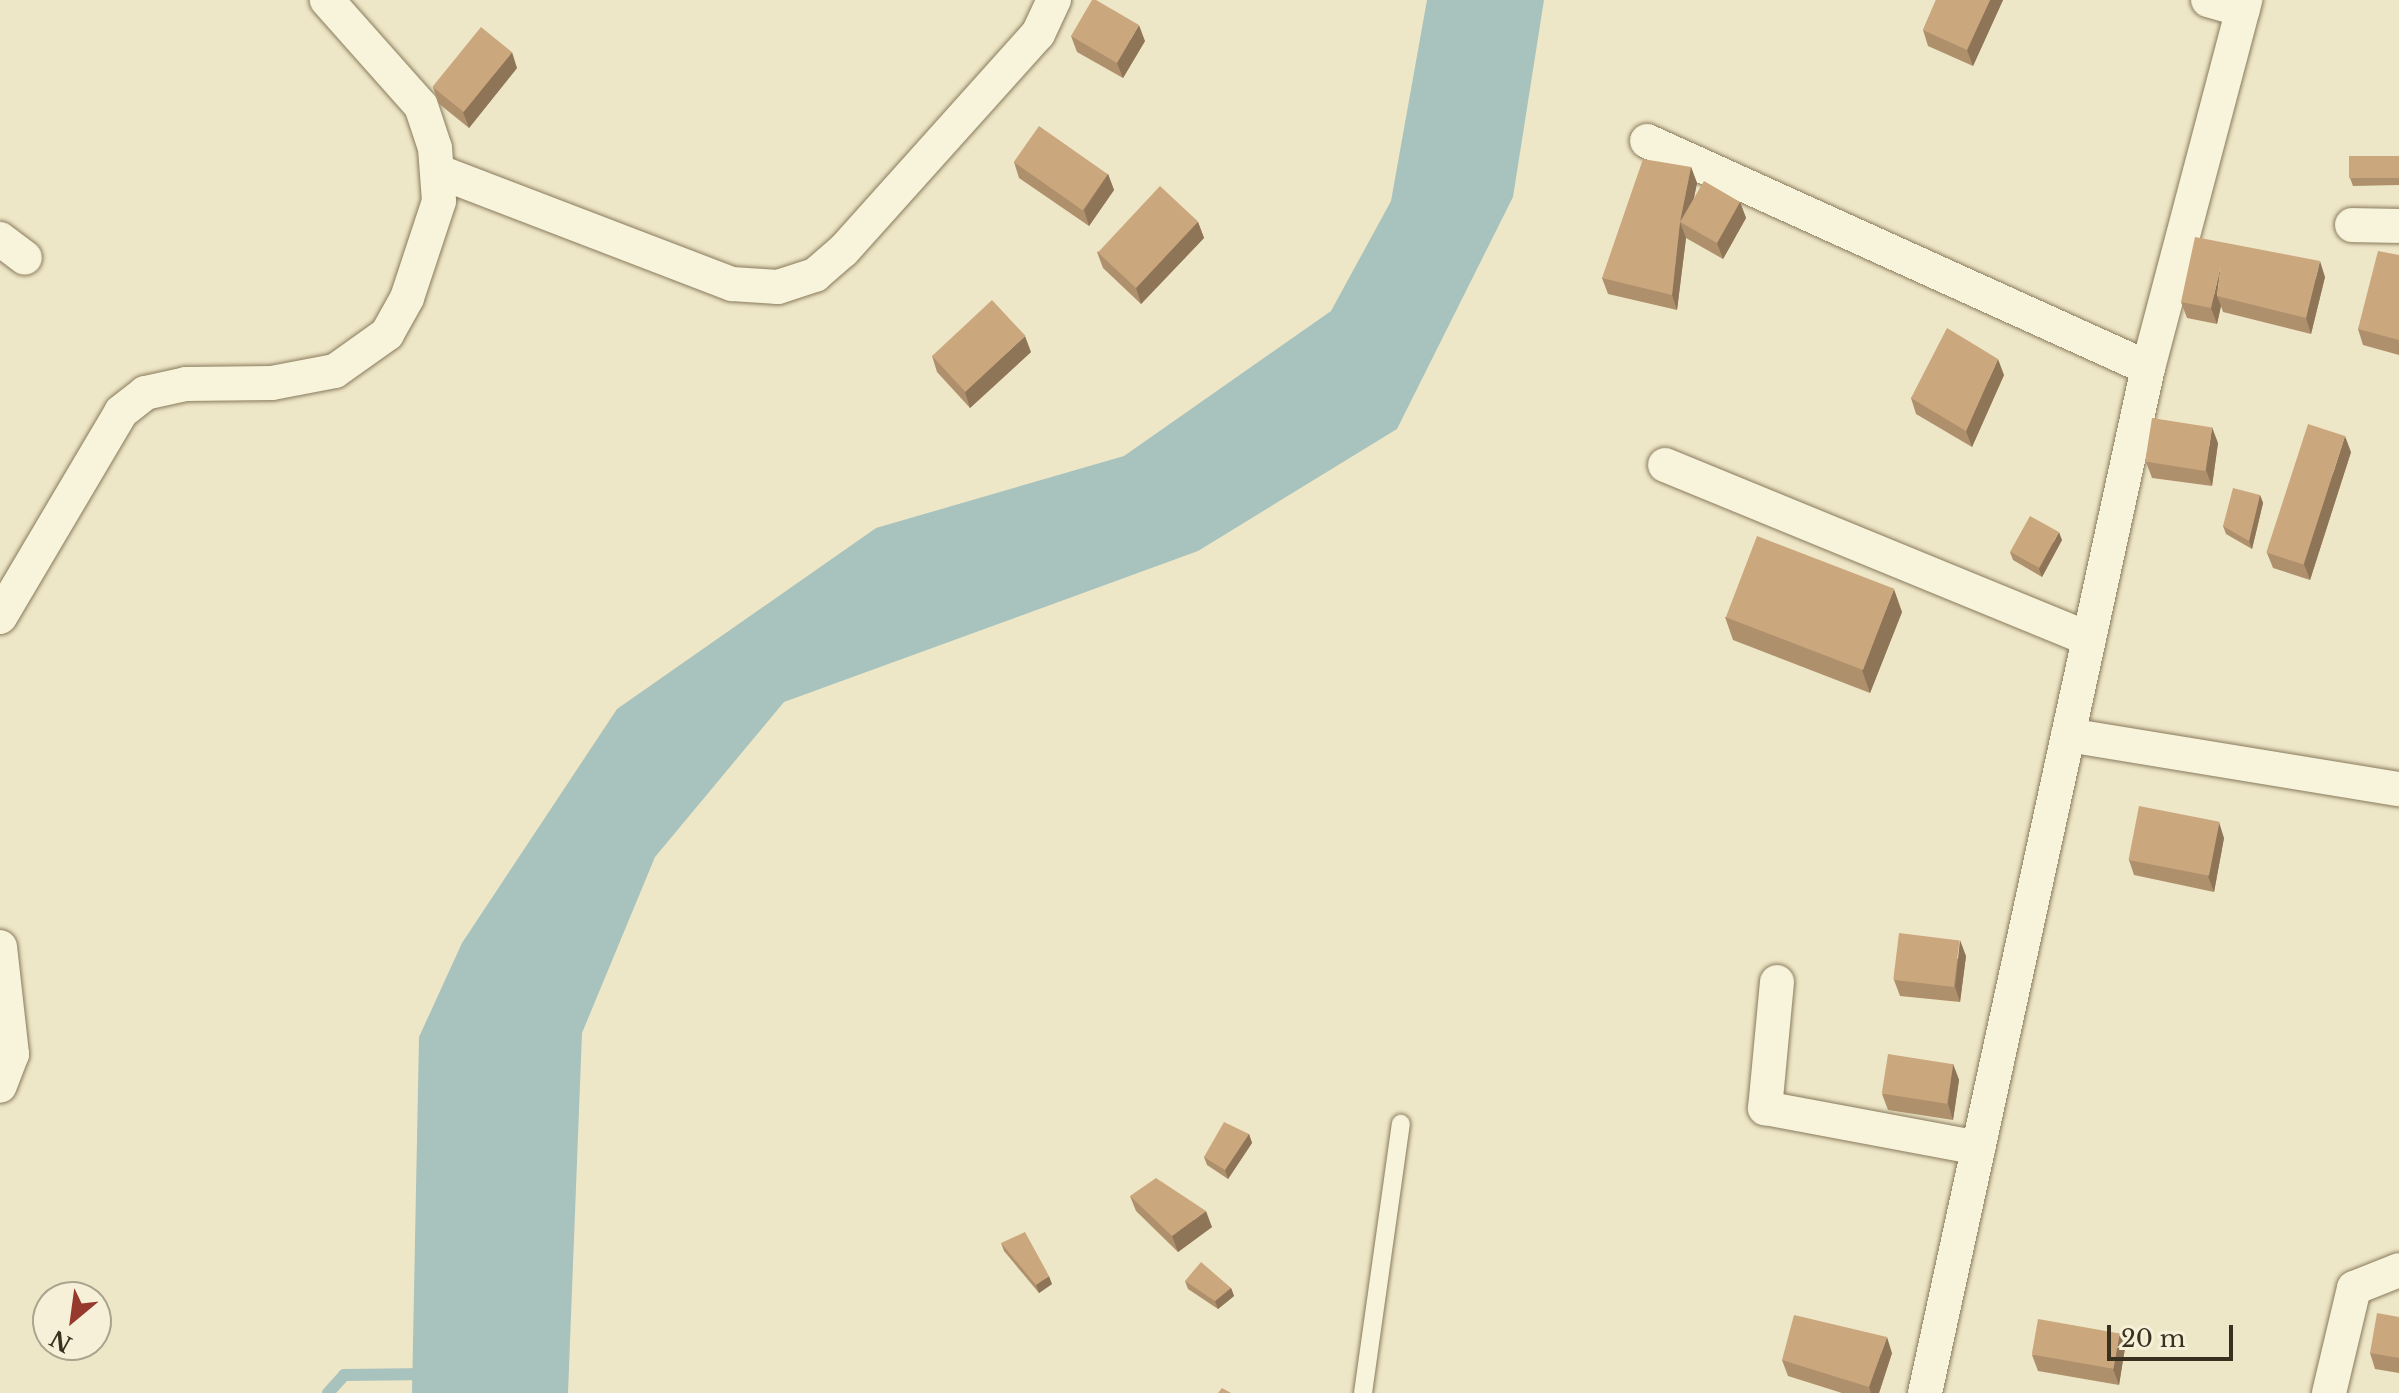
<!DOCTYPE html>
<style>
body{margin:0}
#map{position:relative;width:2399px;height:1393px;overflow:hidden;background:#eee7c7;font-family:"Libre Baskerville",serif}
div>[style]{position:absolute}
[style*='--x']{left:calc(var(--x)*1px);top:calc(var(--y)*1px);width:calc(var(--w)*1px);rotate:calc(var(--a)*1deg)}
.water>*{inset:0;background:#a8c2bd}
.stream>*{height:12px;margin:-6px;padding:0 6px;transform-origin:6px;border-radius:6px;background:#a8c2bd}
.roads{filter:drop-shadow(0 0 2px #897a5d) drop-shadow(0 0 2px #897a5d)}
.service>*{height:18px;margin:-9px;padding:0 9px;transform-origin:9px;border-radius:9px;background:#f8f3db}
.minor>*{height:34px;margin:-17px;padding:0 17px;transform-origin:17px;border-radius:17px;background:#f8f3db}
.wall>*{inset:0;background:#af906c}
.shaded-wall>*{inset:0;background:#8e7558}
.building>*{inset:0;background:#cba77e;transform-origin:0 0}
span{translate:-50% -50%;white-space:nowrap;text-align:center;line-height:1.15;-webkit-text-stroke:6px #f5f0d7;paint-order:stroke}
.north{position:absolute;left:32px;top:1281px;width:80px;height:80px;box-sizing:border-box;background:#f5f0d7;border:2px solid #aaa38e;border-radius:50%;rotate:209deg;font-size:22px;font-weight:700;line-height:32px;text-align:center;color:#3a3020}
.north::after{content:'';display:block;margin:auto;width:28px;height:36px;background:#973a2e;clip-path:polygon(50% 0,100% 100%,50% 72%,0 100%)}
.scale{position:absolute;left:2107px;top:1325px;width:126px;height:36px;box-sizing:border-box;border:4px solid #3a3020;border-top:0;padding-left:10px;font-size:24px;line-height:28px;white-space:nowrap;color:#3a3020;-webkit-text-stroke:6px #f5f0d7;paint-order:stroke}
</style>
<div id="map">
<div class="water">
<div style="clip-path:polygon(1427px 0,1544px 0,1513px 197px,1397px 429px,1198px 551px,784px 702px,655px 857px,582px 1033px,568px 1393px,412px 1393px,419px 1037px,462px 943px,617px 709px,876px 528px,1124px 456px,1331px 311px,1391px 201px)"></div>
</div>
<div class="stream">
<div style="--x:328;--y:1393;--w:24;--a:-48"></div>
<div style="--x:344;--y:1375;--w:85;--a:-0.7"></div>
</div>
<div class="roads">
<div class="service">
<div style="--x:1363;--y:1393;--w:272;--a:-82"></div>
</div>
<div class="minor">
<div style="--x:2208;--y:0;--w:36;--a:16"></div>
<div style="--x:1647;--y:141;--w:550;--a:24.37"></div>
<div style="--x:437;--y:171;--w:316;--a:21"></div>
<div style="--x:732;--y:284;--w:46;--a:3.7"></div>
<div style="--x:778;--y:287;--w:39;--a:-18"></div>
<div style="--x:815;--y:275;--w:37;--a:-41"></div>
<div style="--x:843;--y:251;--w:292;--a:-48.1"></div>
<div style="--x:1038;--y:34;--w:38;--a:-65"></div>
<div style="--x:2352;--y:225;--w:47;--a:1.2"></div>
<div style="--x:0;--y:239;--w:31;--a:37"></div>
<div style="--x:1665;--y:465;--w:458;--a:22.3"></div>
<div style="--x:0;--y:617;--w:238;--a:-59.4"></div>
<div style="--x:121;--y:412;--w:31;--a:-38"></div>
<div style="--x:145;--y:393;--w:42;--a:-12.4"></div>
<div style="--x:186;--y:384;--w:86;--a:-0.7"></div>
<div style="--x:272;--y:383;--w:64;--a:-10.8"></div>
<div style="--x:335;--y:371;--w:64;--a:-35.4"></div>
<div style="--x:387;--y:334;--w:41;--a:-60.9"></div>
<div style="--x:407;--y:298;--w:102;--a:-71.7"></div>
<div style="--x:439;--y:201;--w:53;--a:-94.3"></div>
<div style="--x:435;--y:148;--w:44;--a:-108.4"></div>
<div style="--x:421;--y:106;--w:142;--a:-131.6"></div>
<div style="--x:2068;--y:735;--w:335;--a:9.3"></div>
<div style="--x:0;--y:947;--w:108;--a:83.6"></div>
<div style="--x:12;--y:1054;--w:34;--a:111"></div>
<div style="--x:1777;--y:982;--w:127;--a:95.4"></div>
<div style="--x:1765;--y:1108;--w:217;--a:10.6"></div>
<div style="--x:1925;--y:1393;--w:1049;--a:-77.73"></div>
<div style="--x:2148;--y:368;--w:381;--a:-75.2"></div>
<div style="--x:2329;--y:1393;--w:108;--a:-76.6"></div>
<div style="--x:2354;--y:1288;--w:48;--a:-21.8"></div>
</div>
</div>
<div class="wall">
<div style="clip-path:polygon(1936px 0,2003px 0,1973px 66px,1928px 46px,1923px 30px)"></div>
<div style="clip-path:polygon(1071px 36px,1145px 41px,1123px 78px,1077px 52px)"></div>
<div style="clip-path:polygon(517px 68px,469px 128px,438px 103px,433px 87px)"></div>
<div style="clip-path:polygon(2399px 156px,2399px 185px,2353px 186px,2350px 178px)"></div>
<div style="clip-path:polygon(1014px 162px,1108px 174px,1114px 190px,1089px 226px,1019px 178px)"></div>
<div style="clip-path:polygon(1691px 167px,1697px 183px,1694px 198px,1740px 202px,1746px 218px,1723px 259px,1686px 238px,1677px 310px,1608px 294px,1602px 278px)"></div>
<div style="clip-path:polygon(1198px 222px,1204px 238px,1141px 304px,1103px 268px,1097px 252px)"></div>
<div style="clip-path:polygon(2399px 255px,2399px 355px,2363px 345px,2358px 329px)"></div>
<div style="clip-path:polygon(2325px 277px,2311px 334px,2223px 312px,2221px 306px,2217px 324px,2187px 318px,2181px 302px)"></div>
<div style="clip-path:polygon(1031px 352px,970px 408px,937px 372px,932px 356px)"></div>
<div style="clip-path:polygon(2004px 375px,1972px 447px,1916px 414px,1911px 398px)"></div>
<div style="clip-path:polygon(2218px 443px,2212px 486px,2152px 478px,2146px 462px)"></div>
<div style="clip-path:polygon(2351px 452px,2310px 580px,2273px 568px,2267px 553px)"></div>
<div style="clip-path:polygon(2260px 495px,2263px 503px,2252px 549px,2226px 534px,2223px 526px)"></div>
<div style="clip-path:polygon(2062px 540px,2042px 577px,2013px 560px,2010px 552px)"></div>
<div style="clip-path:polygon(1902px 612px,1870px 693px,1733px 640px,1725px 617px)"></div>
<div style="clip-path:polygon(2224px 838px,2214px 892px,2134px 875px,2129px 860px)"></div>
<div style="clip-path:polygon(1966px 956px,1960px 1002px,1900px 996px,1894px 980px)"></div>
<div style="clip-path:polygon(1953px 1064px,1959px 1080px,1953px 1120px,1888px 1110px,1882px 1094px)"></div>
<div style="clip-path:polygon(1249px 1134px,1252px 1143px,1228px 1179px,1207px 1165px,1204px 1157px)"></div>
<div style="clip-path:polygon(1130px 1196px,1212px 1227px,1178px 1252px,1136px 1211px)"></div>
<div style="clip-path:polygon(1001px 1243px,1052px 1284px,1039px 1293px,1004px 1251px)"></div>
<div style="clip-path:polygon(1185px 1281px,1231px 1288px,1234px 1296px,1218px 1309px,1188px 1289px)"></div>
<div style="clip-path:polygon(2399px 1317px,2399px 1373px,2375px 1369px,2370px 1353px)"></div>
<div style="clip-path:polygon(2120px 1333px,2125px 1348px,2119px 1385px,2038px 1371px,2032px 1355px)"></div>
<div style="clip-path:polygon(1892px 1353px,1879px 1393px,1842px 1393px,1788px 1376px,1782px 1360px)"></div>
</div>
<div class="shaded-wall">
<div style="clip-path:polygon(1990px 0,2003px 0,1973px 66px,1967px 50px)"></div>
<div style="clip-path:polygon(1139px 25px,1145px 41px,1123px 78px,1117px 63px)"></div>
<div style="clip-path:polygon(512px 52px,517px 68px,469px 128px,463px 112px)"></div>
<div style="clip-path:polygon(1691px 167px,1697px 183px,1688px 226px,1680px 222px)"></div>
<div style="clip-path:polygon(1108px 174px,1114px 190px,1089px 226px,1084px 210px)"></div>
<div style="clip-path:polygon(1740px 202px,1746px 218px,1723px 259px,1717px 243px)"></div>
<div style="clip-path:polygon(1198px 222px,1204px 238px,1141px 304px,1136px 288px)"></div>
<div style="clip-path:polygon(1680px 222px,1686px 238px,1677px 310px,1672px 295px)"></div>
<div style="clip-path:polygon(2320px 261px,2325px 277px,2311px 334px,2306px 318px)"></div>
<div style="clip-path:polygon(2221px 265px,2217px 296px,2221px 306px,2217px 324px,2211px 308px)"></div>
<div style="clip-path:polygon(1025px 336px,1031px 352px,970px 408px,965px 392px)"></div>
<div style="clip-path:polygon(1998px 359px,2004px 375px,1972px 447px,1966px 431px)"></div>
<div style="clip-path:polygon(2212px 427px,2218px 443px,2212px 486px,2206px 470px)"></div>
<div style="clip-path:polygon(2345px 436px,2351px 452px,2310px 580px,2304px 564px)"></div>
<div style="clip-path:polygon(2260px 495px,2263px 503px,2252px 549px,2249px 541px)"></div>
<div style="clip-path:polygon(2059px 532px,2062px 540px,2042px 577px,2039px 569px)"></div>
<div style="clip-path:polygon(1894px 589px,1902px 612px,1870px 693px,1862px 670px)"></div>
<div style="clip-path:polygon(2219px 822px,2224px 838px,2214px 892px,2208px 876px)"></div>
<div style="clip-path:polygon(1960px 940px,1966px 956px,1960px 1002px,1955px 987px)"></div>
<div style="clip-path:polygon(1953px 1064px,1959px 1080px,1953px 1120px,1948px 1104px)"></div>
<div style="clip-path:polygon(1249px 1134px,1252px 1143px,1228px 1179px,1225px 1170px)"></div>
<div style="clip-path:polygon(1206px 1211px,1212px 1227px,1178px 1252px,1172px 1236px)"></div>
<div style="clip-path:polygon(1049px 1276px,1052px 1284px,1039px 1293px,1036px 1285px)"></div>
<div style="clip-path:polygon(1231px 1288px,1234px 1296px,1218px 1309px,1215px 1301px)"></div>
<div style="clip-path:polygon(2120px 1333px,2125px 1348px,2119px 1385px,2113px 1369px)"></div>
<div style="clip-path:polygon(1887px 1337px,1892px 1353px,1879px 1393px,1871px 1393px,1869px 1387px)"></div>
</div>
<div class="building">
<div style="clip-path:polygon(1092px 0,1096px 0,1139px 25px,1117px 63px,1071px 36px)"></div>
<div style="clip-path:polygon(1936px 0,1990px 0,1967px 50px,1923px 30px)"></div>
<div style="left:481px;top:27px;width:40px;height:77px;rotate:39deg"></div>
<div style="left:1039px;top:126px;width:84px;height:44px;rotate:35deg"></div>
<div style="left:2349px;top:156px;width:50px;height:22px"></div>
<div style="clip-path:polygon(1643px 159px,1691px 167px,1680px 222px,1704px 181px,1740px 202px,1717px 243px,1680px 222px,1672px 295px,1602px 278px)"></div>
<div style="left:1160px;top:186px;width:52px;height:91px;rotate:43deg"></div>
<div style="clip-path:polygon(2195px 237px,2320px 261px,2306px 318px,2217px 296px,2221px 265px,2211px 308px,2181px 302px)"></div>
<div style="clip-path:polygon(2378px 251px,2399px 255px,2399px 340px,2358px 329px)"></div>
<div style="left:992px;top:300px;width:49px;height:82px;rotate:47deg"></div>
<div style="clip-path:polygon(1947px 328px,1998px 359px,1966px 431px,1911px 398px)"></div>
<div style="left:2152px;top:418px;width:61px;height:44px;rotate:9deg"></div>
<div style="left:2308px;top:424px;width:39px;height:135px;rotate:18deg"></div>
<div style="clip-path:polygon(2233px 488px,2260px 495px,2249px 541px,2223px 526px)"></div>
<div style="left:2030px;top:516px;width:33px;height:41px;rotate:29deg"></div>
<div style="left:1757px;top:536px;width:147px;height:87px;rotate:21deg"></div>
<div style="left:2139px;top:806px;width:82px;height:55px;rotate:11deg"></div>
<div style="left:1899px;top:933px;width:61px;height:47px;rotate:7deg"></div>
<div style="left:1888px;top:1054px;width:66px;height:40px;rotate:9deg"></div>
<div style="clip-path:polygon(1224px 1122px,1249px 1134px,1225px 1170px,1204px 1157px)"></div>
<div style="clip-path:polygon(1156px 1178px,1206px 1211px,1172px 1236px,1130px 1196px)"></div>
<div style="clip-path:polygon(1025px 1232px,1049px 1276px,1036px 1285px,1001px 1243px)"></div>
<div style="clip-path:polygon(1201px 1262px,1231px 1288px,1215px 1301px,1185px 1281px)"></div>
<div style="clip-path:polygon(2377px 1313px,2399px 1317px,2399px 1358px,2370px 1353px)"></div>
<div style="clip-path:polygon(1794px 1315px,1887px 1337px,1869px 1387px,1782px 1360px)"></div>
<div style="left:2038px;top:1319px;width:83px;height:36px;rotate:10deg"></div>
<div style="clip-path:polygon(1222px 1388px,1231px 1393px,1218px 1393px)"></div>
</div>
<div class="north">N</div>
<div class="scale">20 m</div>
</div>
